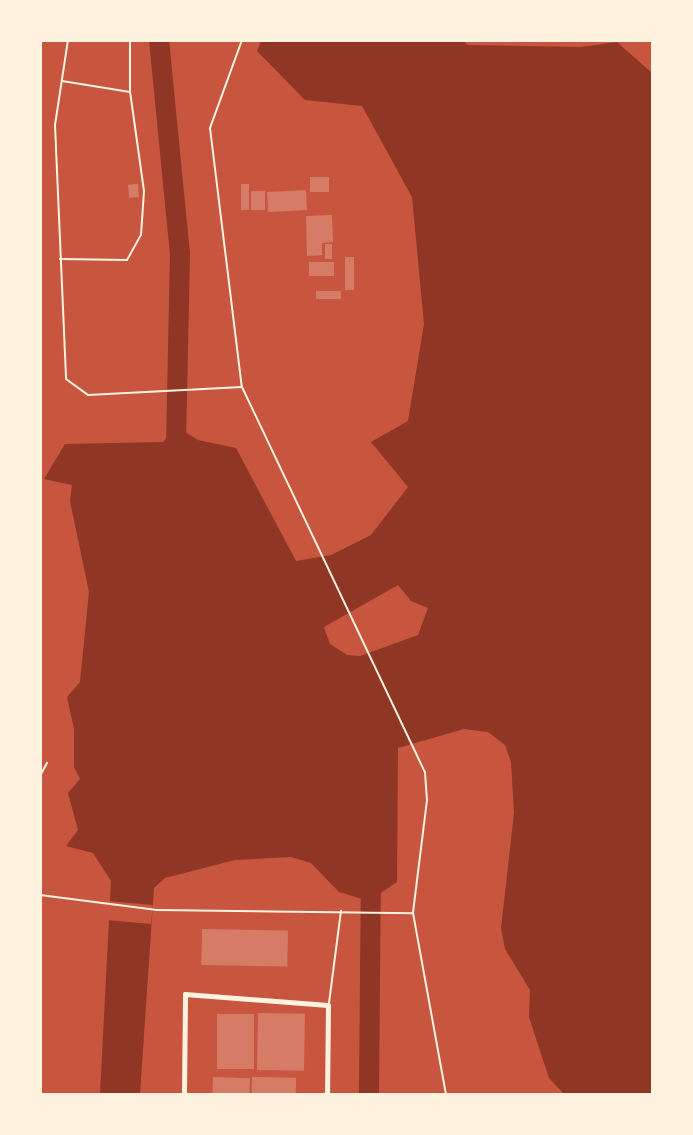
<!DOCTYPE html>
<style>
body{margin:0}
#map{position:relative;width:693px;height:1135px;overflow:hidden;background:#c8553d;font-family:"Nunito Sans",sans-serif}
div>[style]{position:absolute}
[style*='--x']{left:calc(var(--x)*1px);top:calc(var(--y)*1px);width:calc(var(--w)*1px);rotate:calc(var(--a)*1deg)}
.water>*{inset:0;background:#8f3625}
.pier>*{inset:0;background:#c8553d;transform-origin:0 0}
.river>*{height:20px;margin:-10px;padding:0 10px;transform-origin:10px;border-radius:10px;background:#8f3625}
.building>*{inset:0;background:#d67c66;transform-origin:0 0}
.service>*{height:2px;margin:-1px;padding:0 1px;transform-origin:1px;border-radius:1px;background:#fff3e0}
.minor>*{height:5px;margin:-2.5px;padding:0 2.5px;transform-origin:2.5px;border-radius:2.5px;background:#fff3e0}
span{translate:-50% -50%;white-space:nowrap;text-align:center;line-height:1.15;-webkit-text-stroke:4.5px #fff3e0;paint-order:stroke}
.frame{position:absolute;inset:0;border:42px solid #fff3e0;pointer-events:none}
</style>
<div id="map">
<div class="water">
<div style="clip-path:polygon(evenodd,462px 40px,468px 45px,581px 47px,617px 42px,652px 73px,652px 1094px,564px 1094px,549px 1078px,529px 1017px,530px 990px,505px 949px,501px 928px,514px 813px,511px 762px,505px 745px,488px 732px,464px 729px,398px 748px,397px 882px,369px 901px,339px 892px,311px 863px,291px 857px,235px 860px,165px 878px,154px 888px,140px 1094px,100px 1094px,111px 881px,93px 853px,66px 846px,78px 830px,68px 793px,80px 779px,74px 767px,74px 729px,67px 697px,80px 682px,89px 592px,70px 501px,72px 485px,44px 479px,65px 444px,163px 442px,177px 427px,198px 440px,236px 448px,296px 561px,331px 555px,371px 535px,408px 487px,371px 442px,408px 421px,424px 324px,412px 197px,362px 106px,305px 100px,257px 51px,261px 41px,462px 40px,398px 585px,411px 601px,428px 608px,418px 635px,360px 656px,347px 655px,330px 644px,324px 627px,398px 585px)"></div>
</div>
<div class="pier">
<div style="left:107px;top:901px;width:46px;height:19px;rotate:5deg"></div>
</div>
<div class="river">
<div style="--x:159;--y:40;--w:214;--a:84.4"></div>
<div style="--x:180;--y:253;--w:187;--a:91.2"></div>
<div style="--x:176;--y:440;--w:13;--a:39"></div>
<div style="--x:369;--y:1094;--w:219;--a:-89.5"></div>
</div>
<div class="building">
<div style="left:310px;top:177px;width:19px;height:15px"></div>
<div style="left:138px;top:184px;width:13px;height:10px;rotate:86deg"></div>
<div style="left:241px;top:184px;width:8px;height:26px"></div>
<div style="left:306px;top:190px;width:20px;height:39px;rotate:87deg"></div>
<div style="left:251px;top:191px;width:14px;height:19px"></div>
<div style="clip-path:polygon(332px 215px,333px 242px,322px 243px,322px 255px,307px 256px,306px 216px)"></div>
<div style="left:325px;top:244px;width:7px;height:15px"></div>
<div style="left:345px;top:257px;width:9px;height:33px"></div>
<div style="left:309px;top:262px;width:25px;height:14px"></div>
<div style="left:316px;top:291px;width:25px;height:8px"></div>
<div style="left:202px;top:929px;width:86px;height:36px;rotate:1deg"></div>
<div style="left:258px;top:1013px;width:47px;height:57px;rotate:1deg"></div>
<div style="left:217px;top:1014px;width:37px;height:55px"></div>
<div style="left:213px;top:1077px;width:37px;height:17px;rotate:2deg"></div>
<div style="left:252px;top:1077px;width:44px;height:17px;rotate:1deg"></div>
</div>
<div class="service">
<div style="--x:68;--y:40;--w:86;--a:98.7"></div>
<div style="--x:55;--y:125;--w:254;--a:87.5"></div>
<div style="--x:66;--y:379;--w:27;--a:36"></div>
<div style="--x:88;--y:395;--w:154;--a:-3"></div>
<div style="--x:242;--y:40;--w:94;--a:110"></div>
<div style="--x:210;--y:128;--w:261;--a:83"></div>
<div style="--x:242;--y:387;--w:426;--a:64.6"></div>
<div style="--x:425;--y:772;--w:28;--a:86"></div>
<div style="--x:427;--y:800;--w:114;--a:97.1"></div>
<div style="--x:413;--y:913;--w:184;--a:79.7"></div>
<div style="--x:62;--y:81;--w:69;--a:9.2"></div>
<div style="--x:60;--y:259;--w:67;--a:0.9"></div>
<div style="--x:127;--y:260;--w:29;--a:-61"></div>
<div style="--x:141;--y:235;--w:44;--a:-86.1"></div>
<div style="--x:144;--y:191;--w:100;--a:-98"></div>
<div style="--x:130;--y:92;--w:52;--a:-90"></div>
<div style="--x:40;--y:776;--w:15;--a:-62"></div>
<div style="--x:40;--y:895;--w:118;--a:7.3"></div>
<div style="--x:157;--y:910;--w:256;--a:0.7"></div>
<div style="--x:329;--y:1003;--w:93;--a:-82.6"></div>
</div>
<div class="minor">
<div style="--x:184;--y:1094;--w:100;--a:-89.4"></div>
<div style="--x:185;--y:994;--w:143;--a:4.4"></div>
<div style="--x:328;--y:1005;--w:89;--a:90.6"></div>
</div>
<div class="frame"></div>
</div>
